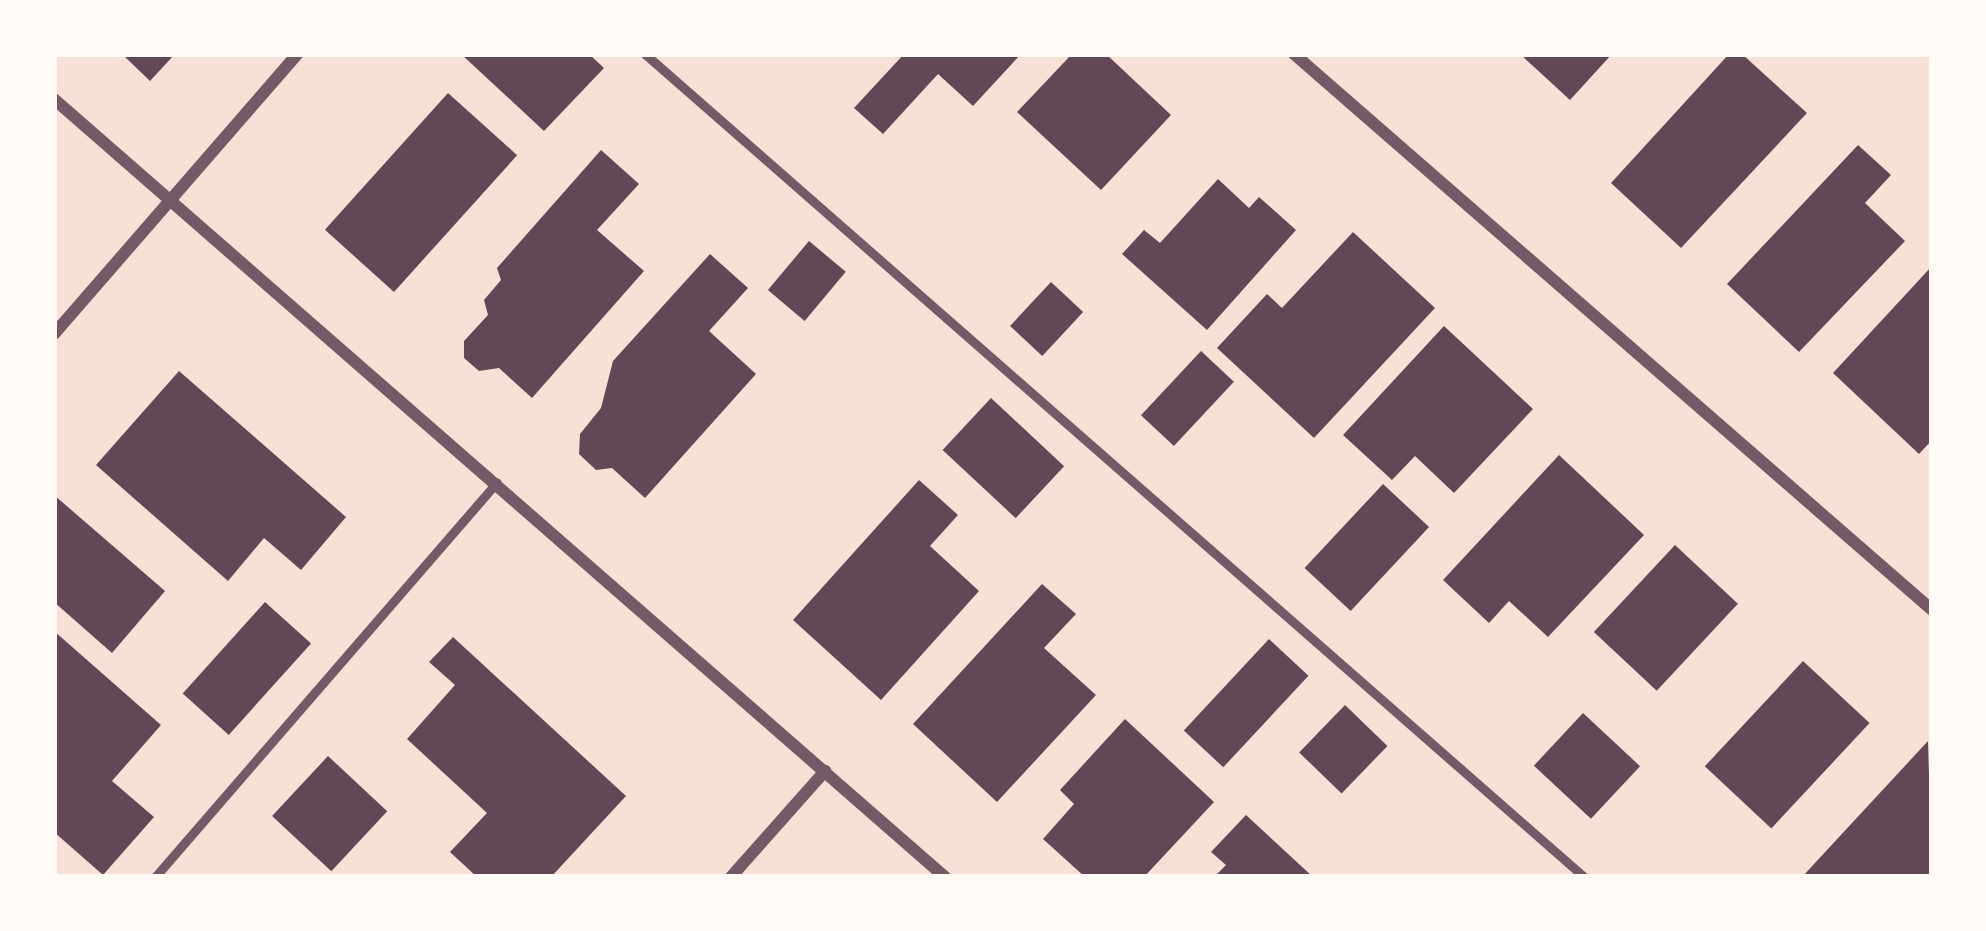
<!DOCTYPE html>
<style>
body{margin:0}
#map{position:relative;width:1986px;height:931px;overflow:hidden;background:#f7e1d7;font-family:Roboto,sans-serif}
div>[style]{position:absolute}
[style*='--x']{left:calc(var(--x)*1px);top:calc(var(--y)*1px);width:calc(var(--w)*1px);rotate:calc(var(--a)*1deg)}
.building>*{inset:0;background:#644757;transform-origin:0 0}
.service>*{height:9px;margin:-4.5px;padding:0 4.5px;transform-origin:4.5px;border-radius:4.5px;background:#755966}
.minor>*{height:12px;margin:-6px;padding:0 6px;transform-origin:6px;border-radius:6px;background:#755966}
span{translate:-50% -50%;white-space:nowrap;text-align:center;line-height:1.15;-webkit-text-stroke:12px #fffaf5;paint-order:stroke}
.frame{position:absolute;inset:0;border:57px solid #fffaf5;pointer-events:none}
</style>
<div id="map">
<div class="building">
<div style="clip-path:polygon(122px 54px,175px 54px,150px 81px)"></div>
<div style="clip-path:polygon(461px 54px,589px 54px,604px 68px,544px 131px)"></div>
<div style="clip-path:polygon(904px 54px,1021px 54px,973px 106px,938px 74px,883px 134px,854px 108px)"></div>
<div style="clip-path:polygon(1072px 54px,1106px 54px,1171px 115px,1101px 190px,1017px 112px)"></div>
<div style="clip-path:polygon(1520px 54px,1612px 54px,1570px 100px)"></div>
<div style="clip-path:polygon(1729px 54px,1742px 54px,1807px 113px,1681px 248px,1611px 183px)"></div>
<div style="left:448px;top:93px;width:93px;height:184px;rotate:42deg"></div>
<div style="clip-path:polygon(1858px 145px,1891px 175px,1865px 203px,1905px 241px,1799px 352px,1727px 284px)"></div>
<div style="clip-path:polygon(601px 150px,639px 184px,597px 230px,644px 271px,532px 398px,499px 368px,479px 371px,464px 358px,464px 341px,488px 315px,484px 300px,501px 280px,497px 268px)"></div>
<div style="clip-path:polygon(1218px 179px,1249px 208px,1259px 197px,1296px 230px,1207px 330px,1122px 254px,1144px 230px,1160px 243px)"></div>
<div style="clip-path:polygon(1353px 232px,1435px 308px,1314px 438px,1217px 348px,1267px 294px,1282px 308px)"></div>
<div style="left:809px;top:241px;width:48px;height:64px;rotate:40deg"></div>
<div style="clip-path:polygon(710px 254px,748px 288px,709px 331px,756px 374px,645px 498px,612px 468px,596px 470px,579px 454px,580px 434px,601px 408px,613px 361px)"></div>
<div style="clip-path:polygon(1932px 266px,1932px 440px,1919px 454px,1833px 373px)"></div>
<div style="left:1051px;top:282px;width:44px;height:60px;rotate:43deg"></div>
<div style="clip-path:polygon(1444px 326px,1533px 409px,1454px 493px,1415px 456px,1392px 480px,1343px 435px)"></div>
<div style="left:1201px;top:351px;width:45px;height:88px;rotate:43deg"></div>
<div style="clip-path:polygon(179px 371px,346px 517px,301px 570px,264px 538px,228px 581px,96px 465px)"></div>
<div style="left:991px;top:398px;width:100px;height:71px;rotate:43deg"></div>
<div style="clip-path:polygon(1559px 455px,1644px 535px,1548px 637px,1509px 601px,1489px 623px,1443px 580px)"></div>
<div style="clip-path:polygon(919px 480px,958px 515px,930px 546px,979px 591px,881px 700px,793px 620px)"></div>
<div style="left:1383px;top:484px;width:63px;height:115px;rotate:43deg"></div>
<div style="clip-path:polygon(54px 495px,165px 591px,112px 653px,54px 602px)"></div>
<div style="left:1675px;top:545px;width:86px;height:119px;rotate:43deg"></div>
<div style="clip-path:polygon(1042px 584px,1076px 614px,1044px 648px,1096px 695px,997px 802px,913px 724px)"></div>
<div style="left:265px;top:602px;width:62px;height:123px;rotate:42deg"></div>
<div style="clip-path:polygon(54px 631px,161px 725px,112px 781px,154px 817px,103px 875px,54px 832px)"></div>
<div style="clip-path:polygon(453px 637px,626px 796px,551px 877px,477px 877px,450px 852px,487px 813px,407px 739px,455px 685px,429px 662px)"></div>
<div style="left:1269px;top:639px;width:54px;height:125px;rotate:43deg"></div>
<div style="left:1803px;top:661px;width:91px;height:144px;rotate:43deg"></div>
<div style="left:1345px;top:705px;width:59px;height:66px;rotate:44deg"></div>
<div style="left:1583px;top:713px;width:78px;height:72px;rotate:43deg"></div>
<div style="clip-path:polygon(1125px 719px,1214px 802px,1144px 877px,1085px 877px,1043px 839px,1074px 804px,1060px 790px)"></div>
<div style="clip-path:polygon(1928px 741px,1932px 877px,1802px 877px)"></div>
<div style="left:328px;top:756px;width:81px;height:82px;rotate:43deg"></div>
<div style="clip-path:polygon(1246px 815px,1313px 877px,1214px 877px,1226px 865px,1211px 852px)"></div>
</div>
<div class="service">
<div style="--x:645;--y:54;--w:1249;--a:41.23"></div>
<div style="--x:155;--y:877;--w:522;--a:-49.11"></div>
</div>
<div class="minor">
<div style="--x:1294;--y:54;--w:846;--a:41.07"></div>
<div style="--x:54;--y:99;--w:1183;--a:41.13"></div>
<div style="--x:54;--y:334;--w:371;--a:-49"></div>
<div style="--x:731;--y:877;--w:142;--a:-48.4"></div>
</div>
<div class="frame"></div>
</div>
